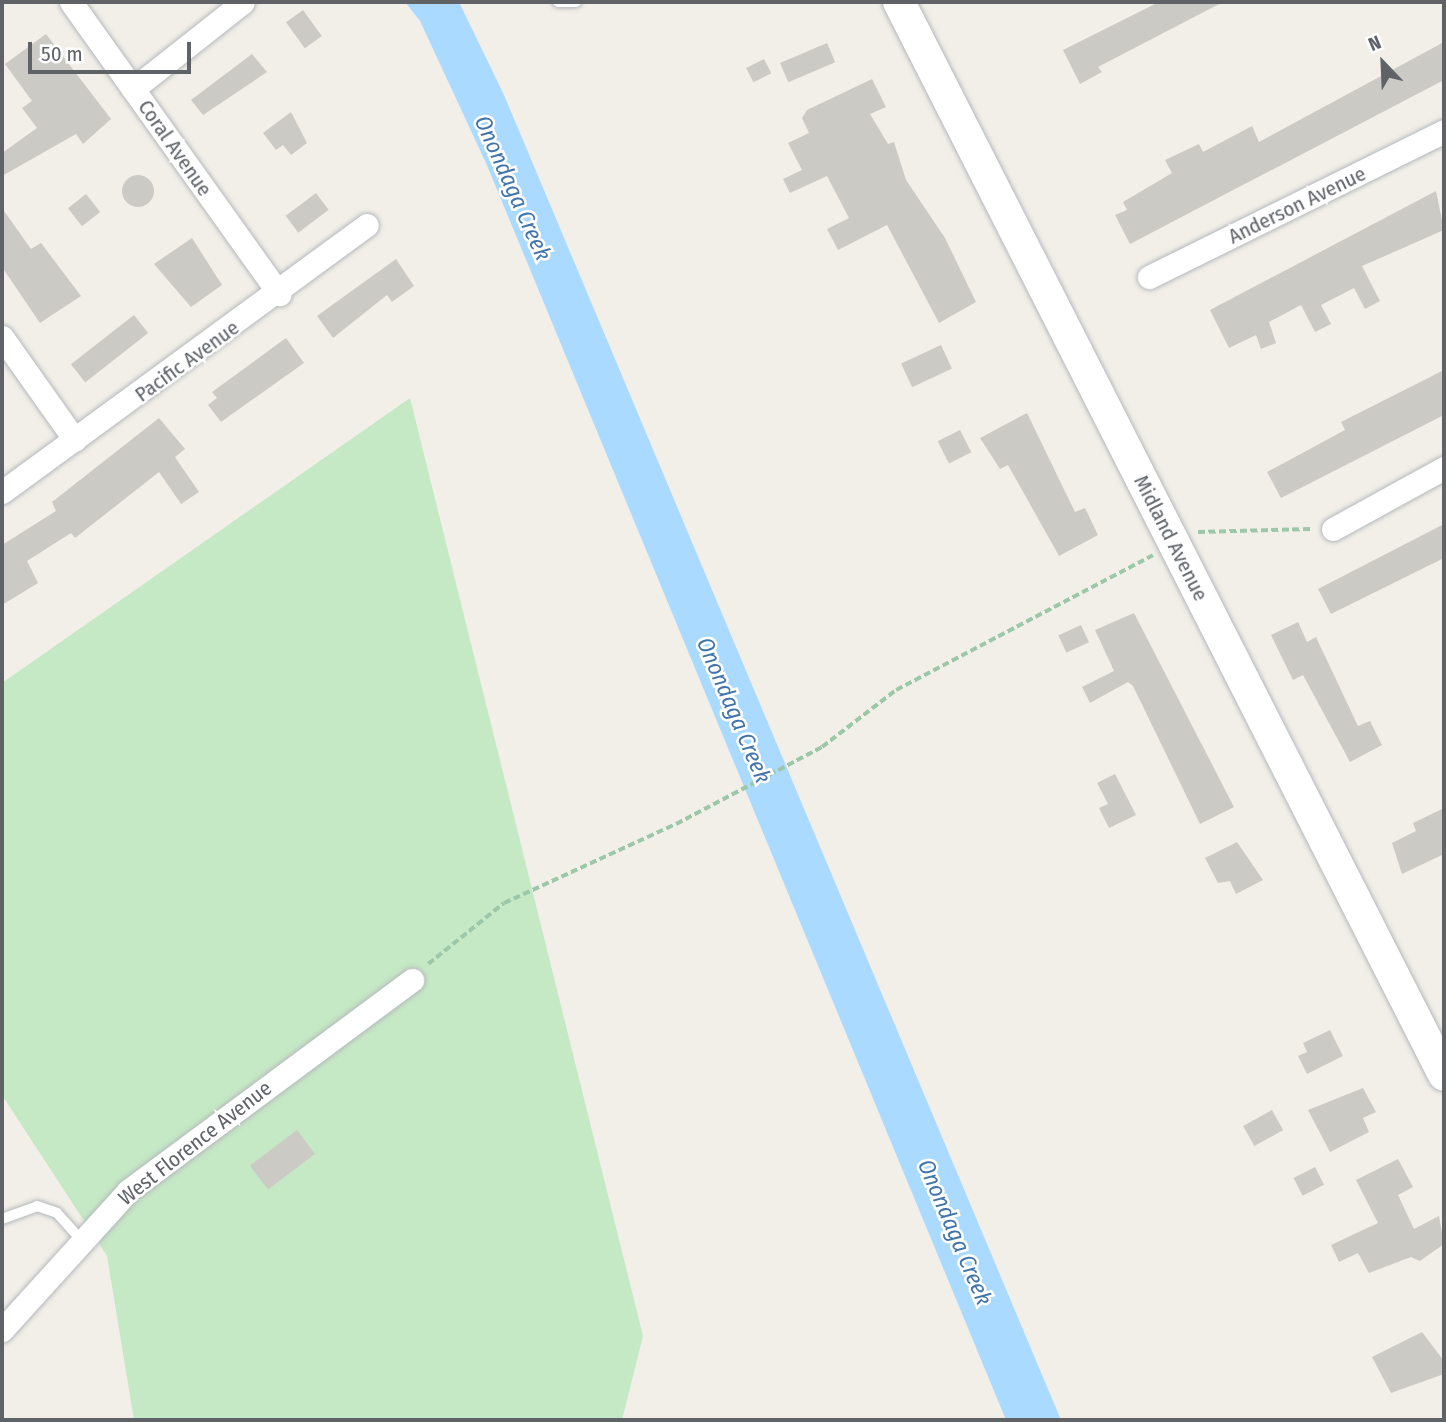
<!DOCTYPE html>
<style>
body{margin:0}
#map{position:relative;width:1446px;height:1422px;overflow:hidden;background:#f1efe8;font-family:"Fira Sans Condensed",sans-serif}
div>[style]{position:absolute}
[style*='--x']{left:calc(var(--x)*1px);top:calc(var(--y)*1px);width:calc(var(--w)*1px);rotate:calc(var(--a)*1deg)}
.green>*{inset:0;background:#c5e8c5}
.water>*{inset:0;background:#aadaff}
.building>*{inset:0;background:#cccac5;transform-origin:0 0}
.round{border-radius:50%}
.path>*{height:3.5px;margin-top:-1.75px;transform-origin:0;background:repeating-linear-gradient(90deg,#9cc7a9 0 7px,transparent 0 10.5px)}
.roads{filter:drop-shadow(0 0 2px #b5b8bc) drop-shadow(0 0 2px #b5b8bc)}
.lane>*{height:10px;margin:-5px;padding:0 5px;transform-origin:5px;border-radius:5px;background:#fff}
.street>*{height:23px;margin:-11.5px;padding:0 11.5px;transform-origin:11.5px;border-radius:11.5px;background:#fff}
.secondary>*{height:32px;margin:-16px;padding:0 16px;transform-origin:16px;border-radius:16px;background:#fff}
span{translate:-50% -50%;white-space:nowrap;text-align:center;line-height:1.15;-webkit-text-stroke:5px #fff;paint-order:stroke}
.street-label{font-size:21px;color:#5f6368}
.water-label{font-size:23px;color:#4174aa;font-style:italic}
.frame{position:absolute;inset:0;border:4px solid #5f6368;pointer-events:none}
.north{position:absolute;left:1348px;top:28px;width:70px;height:70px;-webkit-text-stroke:5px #fff;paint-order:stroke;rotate:337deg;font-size:19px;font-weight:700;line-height:28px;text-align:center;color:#5f6368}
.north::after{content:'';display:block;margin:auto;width:24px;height:32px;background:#5f6368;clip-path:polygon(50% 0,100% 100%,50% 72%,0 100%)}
.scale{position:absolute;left:28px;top:42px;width:163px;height:32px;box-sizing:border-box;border:4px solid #5f6368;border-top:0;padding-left:9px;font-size:21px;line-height:24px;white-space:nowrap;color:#5f6368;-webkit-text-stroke:5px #fff;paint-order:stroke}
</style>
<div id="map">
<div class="green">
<div style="clip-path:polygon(410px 398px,643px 1336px,622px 1420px,134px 1420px,107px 1256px,2px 1095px,2px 683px)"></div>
</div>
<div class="water">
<div style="clip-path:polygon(405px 2px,459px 2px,504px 95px,1061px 1420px,1006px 1420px,486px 163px,420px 21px)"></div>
</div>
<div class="building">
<div style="clip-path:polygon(1159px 2px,1223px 2px,1098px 67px,1102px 72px,1080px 84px,1063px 50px)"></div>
<div style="left:303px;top:10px;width:32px;height:21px;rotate:54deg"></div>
<div style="clip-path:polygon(46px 34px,111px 119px,83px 144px,76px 134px,2px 176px,2px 153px,37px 128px,22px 108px,32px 101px,5px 64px)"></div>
<div style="clip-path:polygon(1444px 42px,1444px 80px,1130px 244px,1115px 215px,1127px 210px,1123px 202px,1172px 173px,1165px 160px,1199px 144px,1203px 152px,1252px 126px,1259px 142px)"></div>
<div style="left:827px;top:43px;width:21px;height:51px;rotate:67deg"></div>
<div style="clip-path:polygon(252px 54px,267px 72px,203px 115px,191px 100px)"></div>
<div style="left:764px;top:59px;width:16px;height:20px;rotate:63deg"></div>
<div style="clip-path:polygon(872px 79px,886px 107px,870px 114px,888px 144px,894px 142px,906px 180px,945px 238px,976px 302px,939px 323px,887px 225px,838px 250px,827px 229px,849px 218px,827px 176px,790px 193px,783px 179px,802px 170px,788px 143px,809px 133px,802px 118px,807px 110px)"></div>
<div style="clip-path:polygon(291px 112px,307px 143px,291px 155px,283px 145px,276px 150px,263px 133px)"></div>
<div class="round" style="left:122px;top:175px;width:32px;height:32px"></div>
<div style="clip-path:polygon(1436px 191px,1444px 230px,1362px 266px,1380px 301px,1365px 309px,1354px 288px,1321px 305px,1331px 324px,1315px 332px,1301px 305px,1269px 322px,1276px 343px,1261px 349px,1256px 335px,1229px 348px,1210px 310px)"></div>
<div style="left:316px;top:193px;width:21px;height:38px;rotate:53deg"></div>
<div style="left:86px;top:194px;width:23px;height:23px;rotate:52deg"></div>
<div style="clip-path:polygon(2px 208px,31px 249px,41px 243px,81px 296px,40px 323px,2px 267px)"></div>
<div style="clip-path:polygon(192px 238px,222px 285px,191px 307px,154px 264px)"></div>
<div style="clip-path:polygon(396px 259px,414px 286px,392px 302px,387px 295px,333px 338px,317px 316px)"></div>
<div style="left:134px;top:315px;width:23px;height:80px;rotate:52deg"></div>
<div style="clip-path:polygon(286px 338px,304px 363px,221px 422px,208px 405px,217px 398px,212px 392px)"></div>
<div style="left:941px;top:345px;width:26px;height:44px;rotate:65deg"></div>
<div style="clip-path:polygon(1444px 370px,1444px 415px,1281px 498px,1267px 472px,1345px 430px,1341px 422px)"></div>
<div style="clip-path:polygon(1027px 413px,1075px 512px,1085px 508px,1098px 535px,1059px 556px,1008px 465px,1000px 469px,980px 438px)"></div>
<div style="clip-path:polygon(159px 418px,185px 449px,175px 457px,199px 492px,181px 504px,159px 472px,75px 538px,71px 533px,27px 561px,38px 583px,2px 605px,2px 545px,56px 511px,52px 502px)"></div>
<div style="left:960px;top:430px;width:25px;height:25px;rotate:63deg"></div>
<div style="clip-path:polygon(1444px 524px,1444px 558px,1331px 614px,1318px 589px)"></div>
<div style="clip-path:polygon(1134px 613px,1234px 807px,1200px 824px,1133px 686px,1128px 682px,1090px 703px,1082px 687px,1114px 671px,1095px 630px)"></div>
<div style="clip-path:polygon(1298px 622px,1307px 642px,1316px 637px,1358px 726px,1370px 721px,1382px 745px,1350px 762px,1303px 675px,1293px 680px,1271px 635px)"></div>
<div style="left:1081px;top:625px;width:19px;height:25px;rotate:65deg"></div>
<div style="clip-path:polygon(1115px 774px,1136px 815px,1109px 828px,1099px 808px,1108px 804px,1097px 783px)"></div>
<div style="clip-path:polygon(1444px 808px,1444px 854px,1402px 874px,1392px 843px,1416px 831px,1413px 823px)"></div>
<div style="clip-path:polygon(1237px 842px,1263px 880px,1236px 894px,1230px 881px,1218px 883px,1205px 858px)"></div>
<div style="clip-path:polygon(1330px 1030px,1343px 1056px,1307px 1074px,1298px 1056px,1307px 1052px,1303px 1043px)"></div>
<div style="clip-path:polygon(1363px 1088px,1376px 1112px,1363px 1118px,1369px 1132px,1330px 1152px,1308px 1110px)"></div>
<div style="left:1272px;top:1110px;width:23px;height:33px;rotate:61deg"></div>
<div style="left:297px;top:1130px;width:30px;height:59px;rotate:53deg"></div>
<div style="clip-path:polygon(1398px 1159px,1413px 1187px,1398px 1195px,1414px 1229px,1439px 1216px,1444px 1244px,1420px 1261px,1411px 1257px,1369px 1273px,1358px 1253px,1339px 1262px,1331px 1245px,1378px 1223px,1356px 1180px)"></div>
<div style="left:1315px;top:1167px;width:20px;height:24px;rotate:63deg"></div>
<div style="clip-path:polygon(1422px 1332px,1444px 1361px,1444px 1374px,1391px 1393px,1372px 1357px)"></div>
</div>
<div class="path">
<div style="--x:1198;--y:532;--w:113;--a:-1.5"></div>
<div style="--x:428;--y:964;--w:97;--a:-38.8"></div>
<div style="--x:504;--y:903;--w:189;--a:-24.7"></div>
<div style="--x:676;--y:824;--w:165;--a:-27.8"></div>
<div style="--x:822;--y:747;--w:93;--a:-37.6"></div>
<div style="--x:896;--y:690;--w:290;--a:-27.7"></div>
</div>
<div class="roads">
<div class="lane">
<div style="--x:558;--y:2;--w:18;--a:0"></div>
<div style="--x:2;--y:1219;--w:37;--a:-20"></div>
<div style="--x:37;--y:1206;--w:21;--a:19"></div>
<div style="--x:57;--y:1213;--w:39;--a:48"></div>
</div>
<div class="street">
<div style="--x:71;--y:2;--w:359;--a:54.5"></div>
<div style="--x:133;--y:89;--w:140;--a:-38.3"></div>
<div style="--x:1149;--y:277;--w:329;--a:-26.3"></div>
<div style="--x:2;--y:337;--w:126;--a:54.7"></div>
<div style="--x:2;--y:492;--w:452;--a:-36.2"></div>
<div style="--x:1333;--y:529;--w:127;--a:-28.8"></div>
<div style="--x:2;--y:1330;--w:188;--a:-47.8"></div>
<div style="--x:128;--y:1191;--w:354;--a:-36.6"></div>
</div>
<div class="secondary">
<div style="--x:899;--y:2;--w:1203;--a:63.07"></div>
</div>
</div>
<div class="street-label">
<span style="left:175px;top:148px;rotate:55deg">Coral Avenue</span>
<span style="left:1297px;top:205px;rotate:-26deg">Anderson Avenue</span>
<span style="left:187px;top:361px;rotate:-36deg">Pacific Avenue</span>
<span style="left:1171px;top:538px;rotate:63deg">Midland Avenue</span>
<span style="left:195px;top:1143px;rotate:-38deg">West Florence Avenue</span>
</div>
<div class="water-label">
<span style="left:513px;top:188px;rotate:66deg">Onondaga Creek</span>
<span style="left:734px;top:710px;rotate:67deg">Onondaga Creek</span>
<span style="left:955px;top:1232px;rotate:67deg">Onondaga Creek</span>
</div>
<div class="frame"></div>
<div class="north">N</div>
<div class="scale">50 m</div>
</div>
